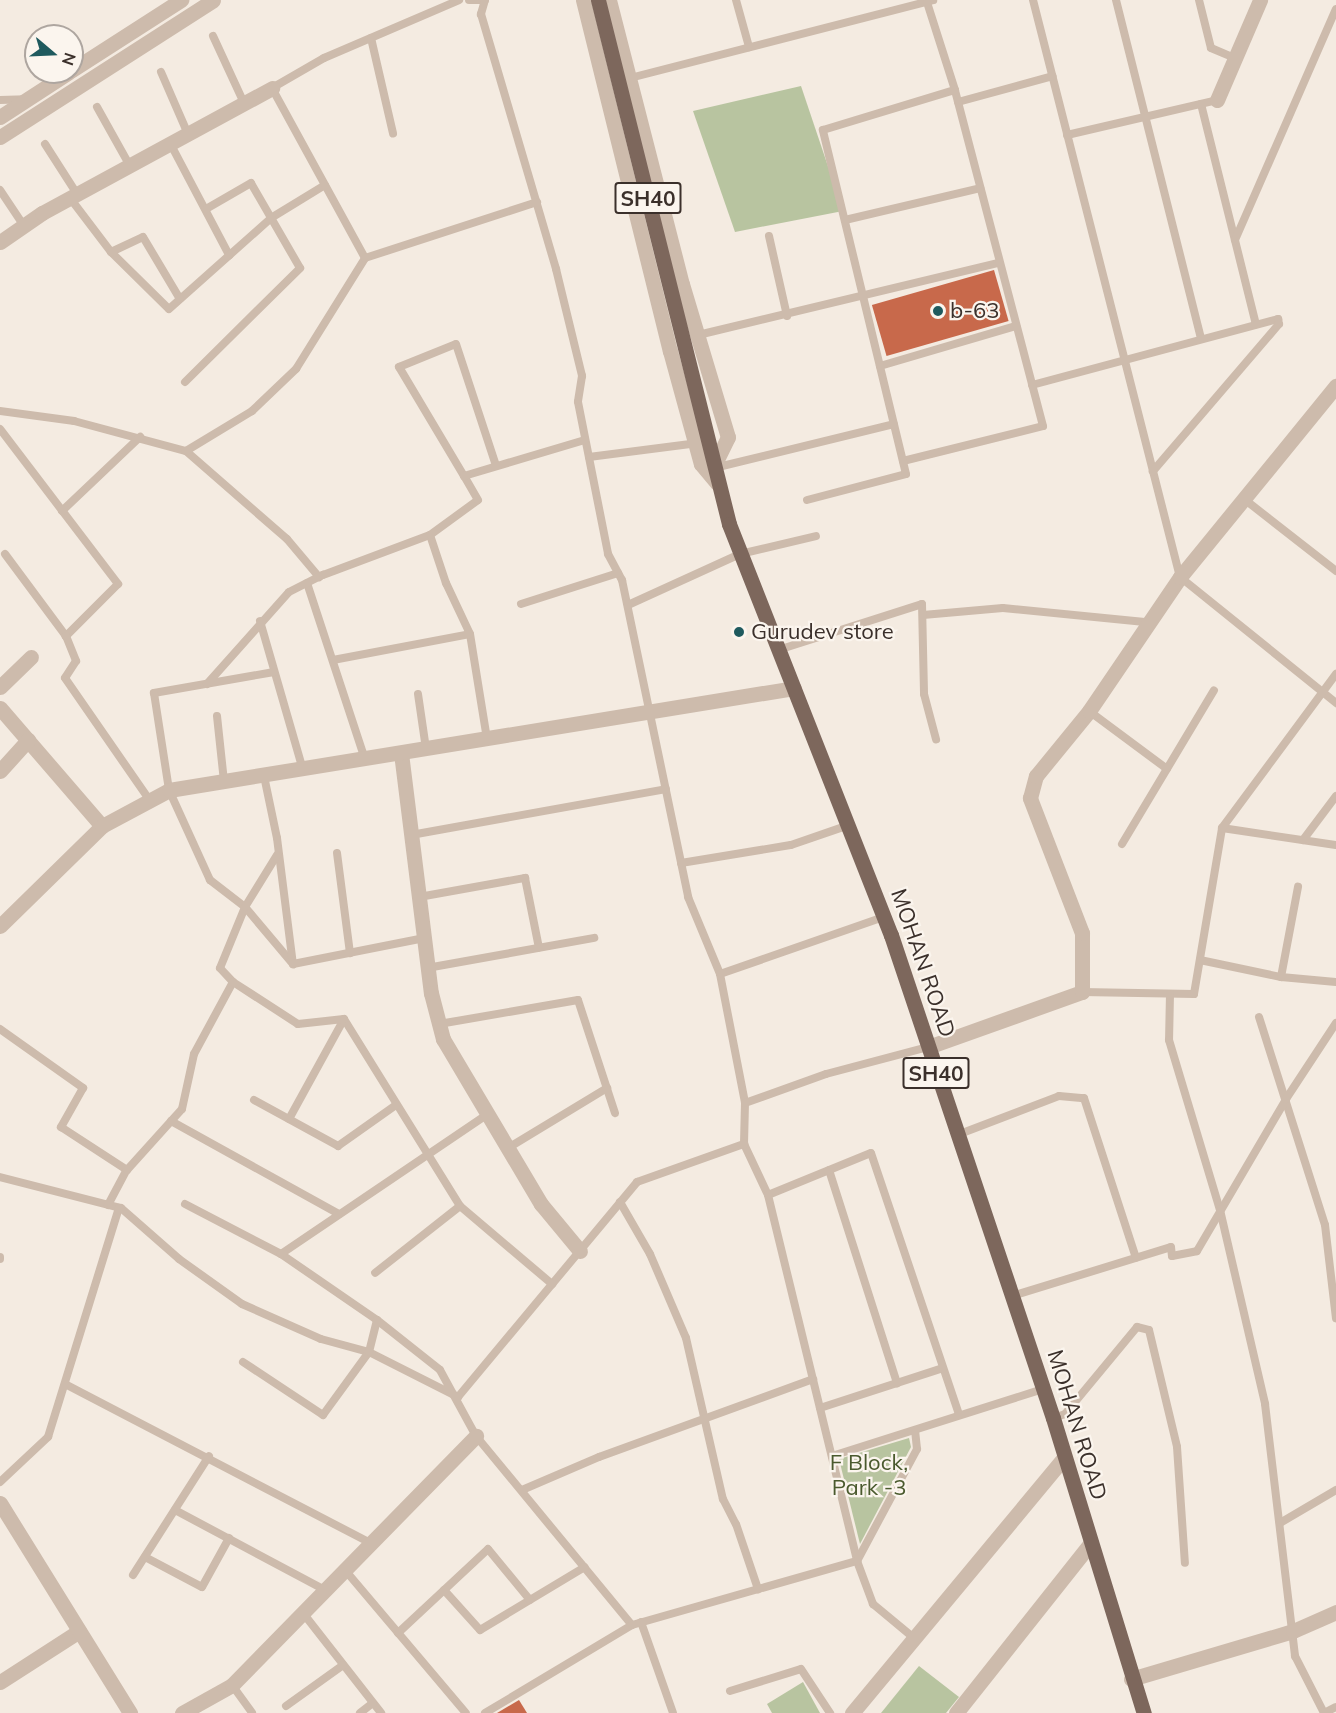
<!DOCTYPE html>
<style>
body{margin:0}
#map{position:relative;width:1336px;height:1713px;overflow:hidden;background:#f4ebe1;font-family:Mulish,sans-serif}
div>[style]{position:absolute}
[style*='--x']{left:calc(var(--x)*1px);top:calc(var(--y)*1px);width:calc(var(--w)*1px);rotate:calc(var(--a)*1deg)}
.green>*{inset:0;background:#b8c4a0}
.building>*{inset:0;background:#c8694b;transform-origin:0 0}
.service>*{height:8px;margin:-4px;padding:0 4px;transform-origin:4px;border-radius:4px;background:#cdbbac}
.minor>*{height:15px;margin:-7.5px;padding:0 7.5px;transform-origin:7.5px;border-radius:7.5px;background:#cdbbac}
.tertiary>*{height:15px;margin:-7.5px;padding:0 7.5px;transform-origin:7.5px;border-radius:7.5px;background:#cdbbac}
.primary>*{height:15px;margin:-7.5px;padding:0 7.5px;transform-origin:7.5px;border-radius:7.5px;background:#7d675c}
.dots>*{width:16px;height:16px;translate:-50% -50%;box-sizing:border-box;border:3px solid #fbf5ee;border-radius:50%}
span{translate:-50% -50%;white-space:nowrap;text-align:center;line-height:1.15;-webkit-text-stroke:4.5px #fbf5ee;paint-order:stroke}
.shield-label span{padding:2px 4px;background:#fbf5ee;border:2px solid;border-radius:4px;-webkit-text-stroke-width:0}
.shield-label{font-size:21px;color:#3b302b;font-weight:700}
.poi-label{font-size:22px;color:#3b302b}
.left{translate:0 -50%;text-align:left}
.street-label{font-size:22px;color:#3b302b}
.park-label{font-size:22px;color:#4a5a2e}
.north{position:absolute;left:24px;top:24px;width:60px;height:60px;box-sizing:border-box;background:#fbf5ee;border:2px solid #aea6a0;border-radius:50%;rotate:109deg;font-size:16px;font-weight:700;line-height:24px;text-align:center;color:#3b302b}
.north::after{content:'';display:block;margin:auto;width:21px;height:27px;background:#1f5a5e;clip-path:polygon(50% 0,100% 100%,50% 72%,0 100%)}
</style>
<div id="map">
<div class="green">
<div style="clip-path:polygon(801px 86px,843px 211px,735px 232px,693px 111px)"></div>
<div style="clip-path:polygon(909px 1438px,911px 1447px,860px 1544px,839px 1459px)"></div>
<div style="clip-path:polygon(919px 1666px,959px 1697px,946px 1713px,881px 1713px)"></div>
<div style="clip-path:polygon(803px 1682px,820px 1713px,772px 1713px,767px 1704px)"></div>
</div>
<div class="building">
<div style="left:994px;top:270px;width:53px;height:127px;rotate:74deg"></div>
<div style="clip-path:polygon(519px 1700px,527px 1713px,497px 1713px)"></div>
</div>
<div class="service">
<div style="--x:469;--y:0;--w:16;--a:0"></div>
<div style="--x:485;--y:0;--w:15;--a:106"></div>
<div style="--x:481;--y:14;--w:266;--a:73.6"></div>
<div style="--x:556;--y:269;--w:110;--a:76.3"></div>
<div style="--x:582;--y:376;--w:26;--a:99"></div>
<div style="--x:578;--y:402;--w:155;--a:78.8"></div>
<div style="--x:608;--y:554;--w:30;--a:62"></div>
<div style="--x:622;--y:580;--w:324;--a:78.2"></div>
<div style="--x:688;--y:897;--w:83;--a:67.4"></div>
<div style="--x:720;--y:974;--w:131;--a:79"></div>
<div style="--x:745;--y:1103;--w:41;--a:91.4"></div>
<div style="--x:744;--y:1144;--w:56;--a:64.8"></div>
<div style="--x:768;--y:1195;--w:377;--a:76.3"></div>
<div style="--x:857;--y:1561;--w:46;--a:69.6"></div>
<div style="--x:873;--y:1604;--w:53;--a:39.7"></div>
<div style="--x:736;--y:0;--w:49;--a:74.5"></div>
<div style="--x:1033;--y:0;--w:595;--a:75.71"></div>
<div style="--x:1180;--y:577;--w:201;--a:38.9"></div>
<div style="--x:1116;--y:0;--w:349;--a:75.9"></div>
<div style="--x:1199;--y:0;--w:49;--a:76"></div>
<div style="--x:1211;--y:48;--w:26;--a:23"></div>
<div style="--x:213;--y:36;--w:74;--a:65.2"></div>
<div style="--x:371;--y:38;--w:98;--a:77"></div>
<div style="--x:161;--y:72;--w:68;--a:66.5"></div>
<div style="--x:630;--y:78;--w:313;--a:-14.4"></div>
<div style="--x:0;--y:100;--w:25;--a:-2"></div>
<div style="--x:958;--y:102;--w:98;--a:-15.3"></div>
<div style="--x:1201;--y:104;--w:227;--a:76"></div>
<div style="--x:97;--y:107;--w:68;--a:60.8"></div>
<div style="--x:1067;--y:135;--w:154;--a:-13.1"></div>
<div style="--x:170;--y:143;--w:127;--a:62.2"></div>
<div style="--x:45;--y:144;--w:59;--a:57.4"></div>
<div style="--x:0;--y:190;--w:43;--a:56.3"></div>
<div style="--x:70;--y:198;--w:68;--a:52.8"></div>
<div style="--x:111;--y:252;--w:81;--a:44.5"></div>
<div style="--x:169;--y:309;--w:137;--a:-41.7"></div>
<div style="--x:271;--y:218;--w:63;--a:-31.4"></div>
<div style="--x:845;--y:220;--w:139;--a:-13.3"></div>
<div style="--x:769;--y:236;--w:82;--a:77.3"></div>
<div style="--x:1235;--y:240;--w:252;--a:-66.4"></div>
<div style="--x:111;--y:252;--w:35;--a:-25"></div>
<div style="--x:143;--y:237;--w:72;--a:59.2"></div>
<div style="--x:365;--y:258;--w:194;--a:-118.7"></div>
<div style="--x:272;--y:88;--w:60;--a:-30"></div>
<div style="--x:324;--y:58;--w:147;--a:-23.2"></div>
<div style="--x:698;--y:335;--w:309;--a:-13.5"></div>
<div style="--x:880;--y:366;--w:142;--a:-16.4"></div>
<div style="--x:185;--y:382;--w:162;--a:-44.7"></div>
<div style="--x:300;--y:268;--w:98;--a:-120"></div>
<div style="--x:251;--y:183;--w:52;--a:150"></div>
<div style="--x:1032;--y:385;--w:255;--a:-15"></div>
<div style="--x:1278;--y:319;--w:5;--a:79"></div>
<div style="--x:1279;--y:324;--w:194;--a:130.6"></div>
<div style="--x:0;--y:411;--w:75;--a:7.7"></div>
<div style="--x:74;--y:421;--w:116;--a:15"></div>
<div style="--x:186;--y:451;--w:134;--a:41.1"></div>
<div style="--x:287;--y:539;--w:50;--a:49.9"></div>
<div style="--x:0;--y:429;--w:195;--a:52.7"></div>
<div style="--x:118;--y:584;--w:74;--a:135"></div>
<div style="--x:186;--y:451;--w:77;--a:-31.2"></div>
<div style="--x:252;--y:411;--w:61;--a:-43.7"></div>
<div style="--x:296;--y:369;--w:131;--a:-58.1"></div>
<div style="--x:365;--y:258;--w:181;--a:-18"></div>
<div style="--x:589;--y:457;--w:110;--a:-7.3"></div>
<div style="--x:903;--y:461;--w:144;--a:-14"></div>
<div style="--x:1043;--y:426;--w:347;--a:-104.7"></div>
<div style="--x:955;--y:90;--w:92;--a:-107.7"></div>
<div style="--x:714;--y:468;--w:185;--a:-13.7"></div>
<div style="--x:464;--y:476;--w:127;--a:-120.8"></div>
<div style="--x:399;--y:367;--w:61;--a:-22"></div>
<div style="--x:456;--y:344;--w:128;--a:71.8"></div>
<div style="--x:1244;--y:499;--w:117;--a:38"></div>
<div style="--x:807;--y:500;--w:102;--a:-14.7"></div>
<div style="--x:906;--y:474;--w:354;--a:-103.6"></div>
<div style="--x:823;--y:130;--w:138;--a:-16.9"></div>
<div style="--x:62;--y:511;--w:108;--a:-43.5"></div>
<div style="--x:430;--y:535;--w:51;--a:71.6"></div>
<div style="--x:446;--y:583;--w:56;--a:64.8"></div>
<div style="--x:470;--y:634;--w:106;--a:80.8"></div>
<div style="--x:5;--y:554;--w:102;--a:53.4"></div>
<div style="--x:66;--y:636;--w:27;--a:68"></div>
<div style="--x:76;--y:661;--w:20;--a:123"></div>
<div style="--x:65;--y:678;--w:146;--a:55.3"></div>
<div style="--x:307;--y:583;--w:185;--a:71.8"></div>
<div style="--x:521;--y:604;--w:102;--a:-17.7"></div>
<div style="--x:628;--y:605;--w:123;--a:-24.5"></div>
<div style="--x:740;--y:554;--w:78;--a:-13.3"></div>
<div style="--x:923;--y:615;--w:80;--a:-5"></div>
<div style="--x:1003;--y:608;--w:145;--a:5.6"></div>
<div style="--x:260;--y:621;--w:155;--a:73.9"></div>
<div style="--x:778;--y:650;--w:151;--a:-17.7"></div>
<div style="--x:922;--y:604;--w:90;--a:88.7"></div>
<div style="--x:924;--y:694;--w:47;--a:75.1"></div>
<div style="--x:333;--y:660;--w:139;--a:-10.7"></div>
<div style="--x:274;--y:672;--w:122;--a:170.1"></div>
<div style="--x:154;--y:693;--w:98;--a:81.2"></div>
<div style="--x:169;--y:790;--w:99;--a:65.5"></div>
<div style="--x:210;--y:880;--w:44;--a:37.6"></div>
<div style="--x:245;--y:907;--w:75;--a:49.9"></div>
<div style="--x:207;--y:684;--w:123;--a:-48.3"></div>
<div style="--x:289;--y:592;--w:38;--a:-27"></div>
<div style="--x:323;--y:575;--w:114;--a:-20.5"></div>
<div style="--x:430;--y:535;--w:59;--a:-36.1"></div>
<div style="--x:478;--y:500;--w:28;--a:-120"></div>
<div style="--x:464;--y:476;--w:126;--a:-16.6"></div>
<div style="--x:418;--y:694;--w:56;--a:81.7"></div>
<div style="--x:1089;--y:711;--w:97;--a:36.6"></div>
<div style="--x:217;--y:716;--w:66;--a:83.9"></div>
<div style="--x:264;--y:776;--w:63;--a:78.2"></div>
<div style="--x:277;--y:838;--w:127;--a:82.8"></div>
<div style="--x:1222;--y:828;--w:115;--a:8.5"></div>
<div style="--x:411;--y:835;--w:259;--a:-10.2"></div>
<div style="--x:1303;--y:840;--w:55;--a:-53.1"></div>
<div style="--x:1122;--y:844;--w:179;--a:-59.1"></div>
<div style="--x:337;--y:853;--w:101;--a:82.6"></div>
<div style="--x:681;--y:863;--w:111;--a:-9.3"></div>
<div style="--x:791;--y:845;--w:61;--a:-19"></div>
<div style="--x:419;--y:897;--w:108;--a:-10.2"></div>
<div style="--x:525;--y:878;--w:71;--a:78.7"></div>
<div style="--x:1200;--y:960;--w:83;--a:11.9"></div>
<div style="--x:1281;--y:977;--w:55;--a:5.2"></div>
<div style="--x:293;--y:964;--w:134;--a:-11.2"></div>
<div style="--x:427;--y:968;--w:170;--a:-10.2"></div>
<div style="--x:720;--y:974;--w:174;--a:-19.2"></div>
<div style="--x:1281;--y:977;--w:92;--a:-79.3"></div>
<div style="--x:233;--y:982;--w:19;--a:-133"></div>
<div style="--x:220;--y:968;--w:66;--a:-67.7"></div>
<div style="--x:245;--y:907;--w:61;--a:-58.4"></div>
<div style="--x:1082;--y:992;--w:112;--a:1"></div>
<div style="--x:1194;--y:994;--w:168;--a:-80.4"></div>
<div style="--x:1222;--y:828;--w:192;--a:-53.5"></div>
<div style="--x:1170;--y:994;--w:46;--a:91.2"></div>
<div style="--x:1169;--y:1040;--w:177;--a:73.3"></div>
<div style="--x:1220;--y:1210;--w:199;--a:76.9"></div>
<div style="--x:1265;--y:1404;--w:254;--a:83.2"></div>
<div style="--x:1295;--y:1656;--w:64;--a:63"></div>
<div style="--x:1259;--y:1017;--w:218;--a:72.4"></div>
<div style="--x:1325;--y:1225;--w:94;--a:83.3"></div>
<div style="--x:344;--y:1019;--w:220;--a:58.2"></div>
<div style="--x:460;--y:1206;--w:108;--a:141.8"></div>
<div style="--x:439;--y:1024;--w:141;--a:-9.8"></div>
<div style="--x:578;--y:1000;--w:119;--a:71.9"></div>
<div style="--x:0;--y:1029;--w:102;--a:35.4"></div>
<div style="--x:83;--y:1088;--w:45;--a:119.4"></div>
<div style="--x:61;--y:1127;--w:79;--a:33.1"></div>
<div style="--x:254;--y:1100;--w:96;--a:28.7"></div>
<div style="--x:338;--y:1146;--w:71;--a:-35.3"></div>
<div style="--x:745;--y:1103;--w:86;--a:-19.7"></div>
<div style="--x:826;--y:1074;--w:106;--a:-14.8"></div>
<div style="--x:289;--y:1119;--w:114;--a:-61.2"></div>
<div style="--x:171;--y:1121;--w:192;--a:29"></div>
<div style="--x:957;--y:1135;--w:109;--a:-20.9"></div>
<div style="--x:1059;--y:1096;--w:25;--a:5"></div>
<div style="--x:1084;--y:1098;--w:168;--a:72"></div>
<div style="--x:508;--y:1148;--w:116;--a:-31.2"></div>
<div style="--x:829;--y:1170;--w:224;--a:72.3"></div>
<div style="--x:0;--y:1177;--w:125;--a:14.4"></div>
<div style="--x:121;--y:1208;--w:77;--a:41.3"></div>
<div style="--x:179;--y:1259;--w:77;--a:35.5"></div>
<div style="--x:242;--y:1304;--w:86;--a:23.9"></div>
<div style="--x:321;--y:1339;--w:50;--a:15.2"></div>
<div style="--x:369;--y:1352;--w:100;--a:26.8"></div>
<div style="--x:458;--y:1397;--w:280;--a:-50.2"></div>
<div style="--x:637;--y:1182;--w:114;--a:-19.6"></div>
<div style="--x:768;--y:1195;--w:111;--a:-22.2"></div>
<div style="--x:871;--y:1153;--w:276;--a:71.4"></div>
<div style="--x:620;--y:1202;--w:60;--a:60"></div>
<div style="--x:650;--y:1254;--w:91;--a:66.8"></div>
<div style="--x:686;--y:1338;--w:165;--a:77.1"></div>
<div style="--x:723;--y:1499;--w:28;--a:63"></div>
<div style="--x:736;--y:1524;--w:69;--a:71.3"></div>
<div style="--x:185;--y:1204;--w:108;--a:27.5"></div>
<div style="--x:281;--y:1254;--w:116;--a:34.5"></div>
<div style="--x:377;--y:1320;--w:80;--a:38.4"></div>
<div style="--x:440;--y:1370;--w:75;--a:61.4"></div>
<div style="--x:476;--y:1436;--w:245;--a:50.5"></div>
<div style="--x:108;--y:1205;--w:40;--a:-62"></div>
<div style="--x:127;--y:1170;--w:82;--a:-48"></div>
<div style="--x:182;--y:1109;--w:56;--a:-77.7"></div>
<div style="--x:194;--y:1054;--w:82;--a:-61.6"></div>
<div style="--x:233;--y:982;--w:77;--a:32.9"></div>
<div style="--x:298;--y:1024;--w:46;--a:-6.2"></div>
<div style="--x:460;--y:1206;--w:121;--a:40.3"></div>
<div style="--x:281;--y:1254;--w:250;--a:-34.1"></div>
<div style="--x:0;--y:1257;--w:2;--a:90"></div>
<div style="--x:1012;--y:1296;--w:166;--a:-17.1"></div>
<div style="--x:1171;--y:1247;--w:9;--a:84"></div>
<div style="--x:1172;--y:1256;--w:25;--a:-11"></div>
<div style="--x:1197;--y:1251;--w:176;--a:-59.6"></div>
<div style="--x:1286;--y:1099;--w:91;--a:-56.7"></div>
<div style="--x:243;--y:1362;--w:96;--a:33.5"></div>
<div style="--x:323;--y:1415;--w:78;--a:-53.9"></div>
<div style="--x:369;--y:1352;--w:33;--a:-76"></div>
<div style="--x:65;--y:1384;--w:345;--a:27.5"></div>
<div style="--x:820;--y:1408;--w:129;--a:-18"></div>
<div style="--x:1053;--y:1418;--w:13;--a:-18"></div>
<div style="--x:1065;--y:1414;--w:113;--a:-50.4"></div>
<div style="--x:1137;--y:1327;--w:12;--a:14"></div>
<div style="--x:1149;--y:1330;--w:120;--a:76.5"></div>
<div style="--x:1177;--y:1447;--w:116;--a:86.1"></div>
<div style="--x:832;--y:1456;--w:221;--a:-17.6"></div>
<div style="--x:0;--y:1482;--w:66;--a:-43.2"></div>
<div style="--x:48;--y:1437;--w:240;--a:-72.8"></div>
<div style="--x:522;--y:1490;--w:84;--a:-23.2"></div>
<div style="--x:599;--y:1457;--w:228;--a:-20"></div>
<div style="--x:175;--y:1510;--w:170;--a:28.1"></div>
<div style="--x:1280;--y:1523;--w:65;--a:-30.5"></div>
<div style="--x:145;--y:1557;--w:64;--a:27.8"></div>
<div style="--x:202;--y:1587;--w:56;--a:-61.1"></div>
<div style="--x:345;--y:1570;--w:187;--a:49.8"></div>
<div style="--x:133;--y:1575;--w:141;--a:-57.4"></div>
<div style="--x:444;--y:1590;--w:54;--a:48"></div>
<div style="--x:480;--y:1630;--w:122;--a:-31"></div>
<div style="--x:303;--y:1613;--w:127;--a:52"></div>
<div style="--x:641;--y:1622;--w:96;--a:70.6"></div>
<div style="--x:398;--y:1633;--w:123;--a:-43"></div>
<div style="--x:488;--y:1549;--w:66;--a:50.5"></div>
<div style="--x:232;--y:1685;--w:34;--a:54"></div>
<div style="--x:730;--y:1691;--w:74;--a:-17.2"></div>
<div style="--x:801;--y:1669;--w:53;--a:56.6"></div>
<div style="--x:286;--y:1706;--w:70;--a:-35.7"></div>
<div style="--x:360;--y:1713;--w:16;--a:-38"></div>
<div style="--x:485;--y:1713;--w:171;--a:-30.9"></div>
<div style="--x:632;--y:1625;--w:234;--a:-15.9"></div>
<div style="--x:857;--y:1561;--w:127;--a:-61.8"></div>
<div style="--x:917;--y:1449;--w:19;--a:-96"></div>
<div style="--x:1324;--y:1713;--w:13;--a:-27"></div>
</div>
<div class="minor">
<div style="--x:72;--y:70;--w:130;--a:-32.7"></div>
<div style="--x:1217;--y:100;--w:109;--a:-66.7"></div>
<div style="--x:0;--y:117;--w:82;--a:-33.1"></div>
<div style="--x:0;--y:137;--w:253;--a:-32.7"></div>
<div style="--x:0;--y:242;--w:51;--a:-34.6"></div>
<div style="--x:42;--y:213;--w:262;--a:-28.5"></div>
<div style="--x:0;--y:687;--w:43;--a:-44.1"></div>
<div style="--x:0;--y:708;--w:156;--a:49.2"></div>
<div style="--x:401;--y:753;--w:242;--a:82.9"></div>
<div style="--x:431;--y:993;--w:48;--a:75.4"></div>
<div style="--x:443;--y:1039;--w:192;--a:59.3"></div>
<div style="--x:541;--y:1204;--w:61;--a:50.3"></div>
<div style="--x:0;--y:771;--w:42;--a:-47.9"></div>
<div style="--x:928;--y:1047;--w:164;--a:-19.7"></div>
<div style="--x:1082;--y:992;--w:59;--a:-90"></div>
<div style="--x:1082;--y:933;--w:145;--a:-111.1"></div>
<div style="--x:1030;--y:798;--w:23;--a:-75"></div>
<div style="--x:1036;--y:776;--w:84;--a:-50.8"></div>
<div style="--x:1089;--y:711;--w:162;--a:-55.8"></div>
<div style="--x:1180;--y:577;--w:247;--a:-50.8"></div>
<div style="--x:1131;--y:1679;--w:169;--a:-16.5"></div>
<div style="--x:1293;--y:1631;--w:47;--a:-23.8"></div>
<div style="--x:0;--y:1682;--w:94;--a:-32.8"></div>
<div style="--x:182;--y:1713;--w:57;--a:-29.2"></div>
<div style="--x:232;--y:1685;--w:349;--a:-45.6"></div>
</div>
<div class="tertiary">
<div style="--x:583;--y:0;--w:362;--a:76.1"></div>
<div style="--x:670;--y:351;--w:117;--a:74.7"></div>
<div style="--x:701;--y:464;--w:25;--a:50"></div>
<div style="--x:609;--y:0;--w:293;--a:75.6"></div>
<div style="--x:682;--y:284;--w:160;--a:73.3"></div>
<div style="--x:728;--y:437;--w:34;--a:116"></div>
<div style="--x:0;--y:926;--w:143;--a:-44.4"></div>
<div style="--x:102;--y:826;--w:76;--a:-28.2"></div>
<div style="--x:169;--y:790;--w:633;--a:-9.27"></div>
<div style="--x:0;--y:1503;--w:247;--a:58.2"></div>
<div style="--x:852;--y:1713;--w:332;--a:-50.3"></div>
<div style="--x:956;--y:1713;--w:216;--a:-51.6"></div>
</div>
<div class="primary">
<div style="--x:598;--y:0;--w:540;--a:75.96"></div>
<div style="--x:729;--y:524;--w:442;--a:68.5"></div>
<div style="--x:891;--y:935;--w:509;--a:71.46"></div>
<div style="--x:1053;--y:1418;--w:309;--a:72.9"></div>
</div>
<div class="dots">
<div style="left:938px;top:311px;background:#1f5a5e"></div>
<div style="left:739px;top:632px;background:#1f5a5e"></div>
</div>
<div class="shield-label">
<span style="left:648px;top:198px">SH40</span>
<span style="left:936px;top:1073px">SH40</span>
</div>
<div class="poi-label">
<span class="left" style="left:950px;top:311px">b-63</span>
<span class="left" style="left:751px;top:632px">Gurudev store</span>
</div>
<div class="street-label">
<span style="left:923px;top:963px;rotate:71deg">MOHAN ROAD</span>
<span style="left:1077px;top:1425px;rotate:73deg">MOHAN ROAD</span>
</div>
<div class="park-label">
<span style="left:869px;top:1475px">F Block,<br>Park -3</span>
</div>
<div class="north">N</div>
</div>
